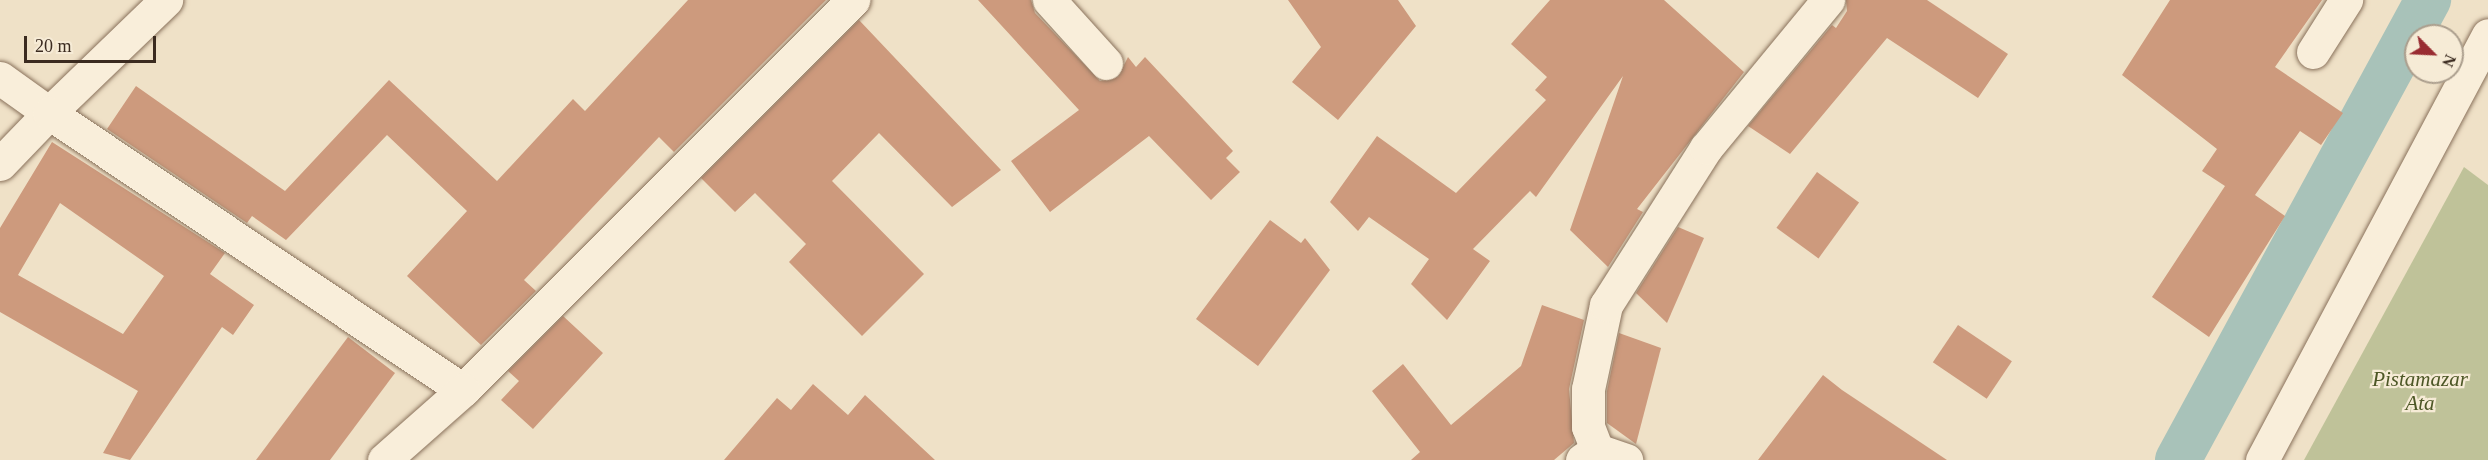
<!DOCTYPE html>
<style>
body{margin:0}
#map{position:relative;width:2488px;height:460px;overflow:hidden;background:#efe1c7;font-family:Georgia,serif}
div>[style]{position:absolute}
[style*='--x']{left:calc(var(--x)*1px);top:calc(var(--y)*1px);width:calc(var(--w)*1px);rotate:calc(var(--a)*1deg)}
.cemetery>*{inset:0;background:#bfc299}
.canal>*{height:46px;margin:-23px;padding:0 23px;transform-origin:23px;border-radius:23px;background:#a8c2b9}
.building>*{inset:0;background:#cd9a7d;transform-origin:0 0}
.roads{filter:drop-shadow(0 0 2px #8a725c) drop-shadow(0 0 2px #8a725c)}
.minor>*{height:33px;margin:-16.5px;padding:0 16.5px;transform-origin:16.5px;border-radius:16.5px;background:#f9eeda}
span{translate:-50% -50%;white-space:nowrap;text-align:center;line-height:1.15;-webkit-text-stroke:4.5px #f6ebd6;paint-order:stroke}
.park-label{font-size:21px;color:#4d5726;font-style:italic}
.north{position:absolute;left:2404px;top:24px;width:60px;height:60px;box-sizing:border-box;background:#f6ebd6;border:2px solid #ab9e8d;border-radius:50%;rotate:114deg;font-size:16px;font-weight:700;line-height:24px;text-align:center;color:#3b2b20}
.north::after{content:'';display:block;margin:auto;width:21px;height:27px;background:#992c32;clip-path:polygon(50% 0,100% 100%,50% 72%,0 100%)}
.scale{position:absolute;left:24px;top:36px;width:132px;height:27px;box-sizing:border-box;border:3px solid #3b2b20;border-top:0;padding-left:8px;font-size:18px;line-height:21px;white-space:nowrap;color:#3b2b20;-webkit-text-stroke:4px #f6ebd6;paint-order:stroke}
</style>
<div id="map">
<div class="cemetery">
<div style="clip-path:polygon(2464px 167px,2488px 185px,2488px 460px,2304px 460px)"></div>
</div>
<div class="canal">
<div style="--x:2178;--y:460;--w:524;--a:-61.48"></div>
</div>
<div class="building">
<div style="clip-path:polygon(688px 0,826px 0,674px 152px,659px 137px,524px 280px,536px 291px,481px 345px,407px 276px,467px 211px,387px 135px,286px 240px,252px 216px,247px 223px,107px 129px,136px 86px,285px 191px,389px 80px,497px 181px,573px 99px,585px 111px)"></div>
<div style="clip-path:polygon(978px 0,1031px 0,1035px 13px,1100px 81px,1118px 77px,1128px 57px,1136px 67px,1145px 57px,1233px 151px,1226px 158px,1240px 172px,1211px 200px,1149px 136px,1050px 212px,1011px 161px,1079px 110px)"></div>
<div style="clip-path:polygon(1288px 0,1398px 0,1416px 26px,1338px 120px,1292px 82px,1321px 47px)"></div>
<div style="clip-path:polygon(1550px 0,1664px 0,1744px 72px,1637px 209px,1643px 212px,1608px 267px,1570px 230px,1623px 76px,1536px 197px,1530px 191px,1473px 249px,1490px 261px,1447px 320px,1411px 284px,1429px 259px,1369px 217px,1358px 231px,1330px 202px,1377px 136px,1456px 193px,1546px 100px,1535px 90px,1547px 77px,1511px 44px)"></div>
<div style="clip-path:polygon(1846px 0,1927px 0,2008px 54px,1978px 98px,1887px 38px,1790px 154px,1748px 126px,1832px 25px,1836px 28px,1847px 11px)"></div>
<div style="clip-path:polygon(2170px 0,2322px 0,2275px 67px,2343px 113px,2321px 145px,2300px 131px,2255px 195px,2285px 216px,2209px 337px,2152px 297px,2225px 186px,2202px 171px,2217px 149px,2122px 75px)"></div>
<div style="clip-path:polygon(859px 20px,1001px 170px,952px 207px,879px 133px,832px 181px,924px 274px,862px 336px,789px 262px,806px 244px,755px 193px,735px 212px,701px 178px)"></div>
<div style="clip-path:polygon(evenodd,52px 142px,225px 253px,210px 274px,254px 305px,233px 335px,222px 327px,130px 460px,103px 453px,138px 391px,0 312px,0 228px,52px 142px,60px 203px,164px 276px,123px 334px,18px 275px,60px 203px)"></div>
<div style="left:1817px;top:172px;width:52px;height:69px;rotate:36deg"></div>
<div style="clip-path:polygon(1270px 220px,1301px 243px,1305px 238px,1330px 270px,1258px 366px,1196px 319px)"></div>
<div style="clip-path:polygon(1678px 227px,1704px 238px,1667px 323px,1636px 293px)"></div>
<div style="clip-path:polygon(1542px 305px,1584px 320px,1569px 389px,1574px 443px,1554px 460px,1411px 460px,1420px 452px,1372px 391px,1403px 364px,1451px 425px,1521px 366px)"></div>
<div style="clip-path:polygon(563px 316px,603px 353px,533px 429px,501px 400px,519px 381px,508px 371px)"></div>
<div style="left:1958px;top:325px;width:65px;height:45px;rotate:34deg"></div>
<div style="clip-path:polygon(1619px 333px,1661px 348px,1636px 444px,1607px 423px,1607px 391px)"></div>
<div style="clip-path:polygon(348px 337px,395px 373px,330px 460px,256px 460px)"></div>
<div style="clip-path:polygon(1823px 375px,1842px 390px,1947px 460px,1758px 460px)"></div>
<div style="clip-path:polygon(813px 384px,848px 415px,865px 395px,935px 460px,724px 460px,777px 398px,791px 410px)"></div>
</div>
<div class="roads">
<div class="minor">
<div style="--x:1049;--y:0;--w:85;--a:47.9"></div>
<div style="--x:2313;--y:52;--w:62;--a:-57.6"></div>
<div style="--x:0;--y:78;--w:60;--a:35.5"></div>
<div style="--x:49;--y:113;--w:163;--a:-44"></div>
<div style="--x:0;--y:164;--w:71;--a:-46.1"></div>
<div style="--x:49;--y:113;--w:498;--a:33.8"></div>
<div style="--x:463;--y:390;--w:552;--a:-45"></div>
<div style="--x:1597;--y:450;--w:25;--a:-111"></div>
<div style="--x:1588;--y:427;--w:38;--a:-90"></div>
<div style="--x:1588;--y:389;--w:86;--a:-77.9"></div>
<div style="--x:1606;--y:305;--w:186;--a:-57.5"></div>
<div style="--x:1706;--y:148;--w:192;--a:-50.5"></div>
<div style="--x:384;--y:460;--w:106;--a:-41.5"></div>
<div style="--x:1582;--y:460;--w:18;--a:-34"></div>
<div style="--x:1597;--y:450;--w:31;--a:19"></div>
<div style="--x:2262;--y:460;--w:481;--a:-62"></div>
</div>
</div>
<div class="park-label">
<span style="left:2420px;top:391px">Pistamazar<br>Ata</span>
</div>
<div class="north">N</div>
<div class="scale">20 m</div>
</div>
